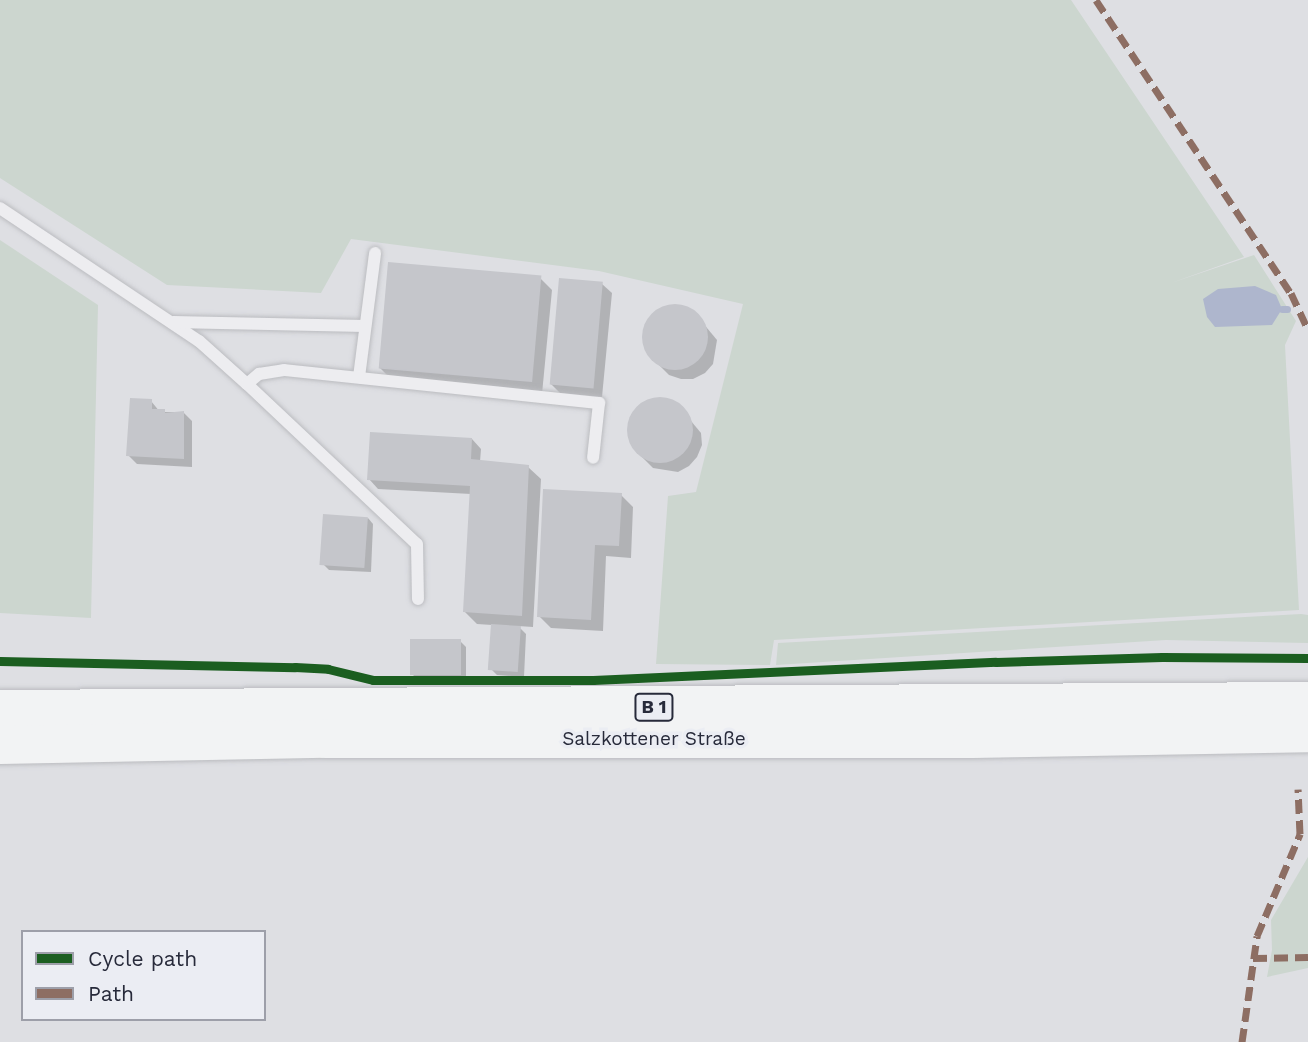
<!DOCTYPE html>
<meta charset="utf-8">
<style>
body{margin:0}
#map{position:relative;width:1308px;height:1042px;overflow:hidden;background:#dedfe3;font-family:"Work Sans",sans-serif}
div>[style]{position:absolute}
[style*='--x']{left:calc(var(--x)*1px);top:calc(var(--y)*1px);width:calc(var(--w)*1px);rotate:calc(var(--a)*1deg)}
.green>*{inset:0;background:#ccd6cf}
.water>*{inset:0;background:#aeb6cd}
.shadow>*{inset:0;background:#0003}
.stream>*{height:7px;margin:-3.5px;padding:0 3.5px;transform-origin:3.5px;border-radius:3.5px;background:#aeb6cd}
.building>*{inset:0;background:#c5c6cb;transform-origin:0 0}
.round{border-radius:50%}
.roads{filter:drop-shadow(0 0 2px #bbbcc0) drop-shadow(0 0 2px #bbbcc0)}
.lane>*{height:12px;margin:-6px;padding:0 6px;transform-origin:6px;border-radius:6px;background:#ededf0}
.highway>*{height:38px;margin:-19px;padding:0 19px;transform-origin:19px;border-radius:19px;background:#f2f3f4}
.quiet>*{height:7px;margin-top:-3.5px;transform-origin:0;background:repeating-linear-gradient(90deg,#8d6e63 0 14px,transparent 0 21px)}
.cycleway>*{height:9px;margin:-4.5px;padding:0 4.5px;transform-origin:4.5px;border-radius:4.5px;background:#1b5e20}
span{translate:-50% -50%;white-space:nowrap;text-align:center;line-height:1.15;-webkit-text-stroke:7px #ebedf3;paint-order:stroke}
.shield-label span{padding:2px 5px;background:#ebedf3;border:2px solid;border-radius:5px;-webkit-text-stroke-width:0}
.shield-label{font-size:18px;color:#272a3a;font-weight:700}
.street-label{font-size:19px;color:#272a3a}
.legend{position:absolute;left:21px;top:930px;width:245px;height:91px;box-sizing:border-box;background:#ebedf3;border:2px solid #9d9fa9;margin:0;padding:9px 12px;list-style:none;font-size:21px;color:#272a3a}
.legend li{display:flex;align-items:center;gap:14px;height:35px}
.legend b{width:35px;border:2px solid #9d9fa9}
</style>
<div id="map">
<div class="green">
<div style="clip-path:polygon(0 0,1071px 0,1244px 257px,1171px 283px,1254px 255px,1296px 321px,1285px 345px,1299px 610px,774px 640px,770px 665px,656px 664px,668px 496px,696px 492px,743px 304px,599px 271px,351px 239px,321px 293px,167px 285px,0 178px)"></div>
<div style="clip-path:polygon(0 240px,98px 305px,91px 618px,0 613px)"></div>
<div style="clip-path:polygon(1301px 614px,1308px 615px,1308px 643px,1166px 640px,776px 665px,778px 643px)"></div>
<div style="clip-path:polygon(1308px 857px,1308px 968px,1267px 977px,1272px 950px,1271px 920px)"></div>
</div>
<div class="water">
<div style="clip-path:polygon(1255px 286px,1276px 295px,1282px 309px,1272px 325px,1215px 327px,1207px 317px,1203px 299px,1218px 289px)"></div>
</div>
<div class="shadow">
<div style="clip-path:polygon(540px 278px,552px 290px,542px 394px,392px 380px,380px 368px)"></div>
<div style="clip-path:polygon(602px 284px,612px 293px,602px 397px,560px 393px,551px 384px)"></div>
<div style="clip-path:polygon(667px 306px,692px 310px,717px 340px,713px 364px,705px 373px,693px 379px,681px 379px,669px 375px,650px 356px,644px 345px,643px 332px,648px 321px)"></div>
<div style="clip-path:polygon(652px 399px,676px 403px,701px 433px,702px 445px,697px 457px,689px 466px,678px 472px,653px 468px,634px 449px,629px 438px,628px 426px,632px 414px)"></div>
<div style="clip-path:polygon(151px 401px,160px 412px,183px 412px,192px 421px,192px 467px,137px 464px,128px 455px)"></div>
<div style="clip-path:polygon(472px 439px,481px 449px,480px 462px,528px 467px,541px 479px,533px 627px,518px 626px,526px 634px,524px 677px,497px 675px,491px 669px,492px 625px,477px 624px,465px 612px,471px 494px,378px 489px,369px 479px)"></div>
<div style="clip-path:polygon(621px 495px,633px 507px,631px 558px,606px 556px,603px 631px,551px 628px,539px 616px)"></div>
<div style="clip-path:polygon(368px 518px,373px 524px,371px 572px,329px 570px,323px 564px)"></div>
<div style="clip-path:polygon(460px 641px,466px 647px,466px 680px,418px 680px,412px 674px)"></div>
</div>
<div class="stream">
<div style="--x:1282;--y:309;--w:5;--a:0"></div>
</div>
<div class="building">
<div style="left:388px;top:262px;width:154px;height:107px;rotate:5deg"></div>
<div style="left:559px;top:278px;width:44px;height:107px;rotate:5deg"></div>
<div class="round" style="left:642px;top:304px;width:66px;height:66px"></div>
<div class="round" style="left:627px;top:397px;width:66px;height:66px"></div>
<div style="clip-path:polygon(130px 398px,152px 399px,152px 409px,165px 409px,165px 413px,184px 411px,184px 459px,126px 456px)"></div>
<div style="clip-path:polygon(370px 432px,472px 438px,471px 459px,529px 465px,522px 616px,463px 612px,470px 486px,367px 480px)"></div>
<div style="clip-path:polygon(543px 489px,622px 493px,619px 546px,595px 545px,591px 620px,537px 617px)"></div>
<div style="left:323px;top:514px;width:45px;height:51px;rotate:4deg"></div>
<div style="left:491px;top:624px;width:30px;height:46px;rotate:4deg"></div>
<div style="left:410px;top:639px;width:51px;height:36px"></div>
</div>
<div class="roads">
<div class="lane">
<div style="--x:0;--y:208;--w:239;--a:33.8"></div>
<div style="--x:199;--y:341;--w:64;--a:41.9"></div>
<div style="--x:247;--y:384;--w:233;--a:43.3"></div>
<div style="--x:417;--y:544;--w:55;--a:89"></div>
<div style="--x:173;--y:322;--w:192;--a:1.2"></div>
<div style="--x:359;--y:377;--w:125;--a:-82.6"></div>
<div style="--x:247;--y:384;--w:16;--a:-40"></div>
<div style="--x:259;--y:374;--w:25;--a:-9"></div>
<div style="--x:284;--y:370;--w:317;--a:6"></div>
<div style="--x:599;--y:403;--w:55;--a:96.2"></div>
</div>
<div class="highway">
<div style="--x:0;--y:709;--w:1308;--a:-0.35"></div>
<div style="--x:0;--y:745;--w:325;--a:-1.1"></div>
<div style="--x:325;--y:739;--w:647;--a:0"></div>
<div style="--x:972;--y:739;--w:336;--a:-1"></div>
</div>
</div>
<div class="quiet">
<div style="--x:1096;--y:0;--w:352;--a:56.4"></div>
<div style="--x:1291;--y:293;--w:40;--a:65"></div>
<div style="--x:1253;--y:958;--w:55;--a:-1"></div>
<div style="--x:1242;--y:1042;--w:107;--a:-81.9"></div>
<div style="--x:1257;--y:936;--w:111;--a:-67.1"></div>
<div style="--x:1300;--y:834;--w:45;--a:-92.5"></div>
</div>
<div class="cycleway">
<div style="--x:0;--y:661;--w:295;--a:1.2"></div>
<div style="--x:295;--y:667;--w:33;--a:3"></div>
<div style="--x:328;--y:669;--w:46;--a:13.7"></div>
<div style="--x:373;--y:680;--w:220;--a:0"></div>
<div style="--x:593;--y:680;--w:403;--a:-2.6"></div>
<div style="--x:996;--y:662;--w:166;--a:-1.7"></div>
<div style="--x:1162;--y:657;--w:146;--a:0.4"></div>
</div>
<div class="shield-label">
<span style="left:654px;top:707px">B 1</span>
</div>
<div class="street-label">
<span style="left:654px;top:739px">Salzkottener Straße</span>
</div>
<ul class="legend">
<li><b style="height:9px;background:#1b5e20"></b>Cycle path</li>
<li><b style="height:9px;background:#8d6e63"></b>Path</li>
</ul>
</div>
